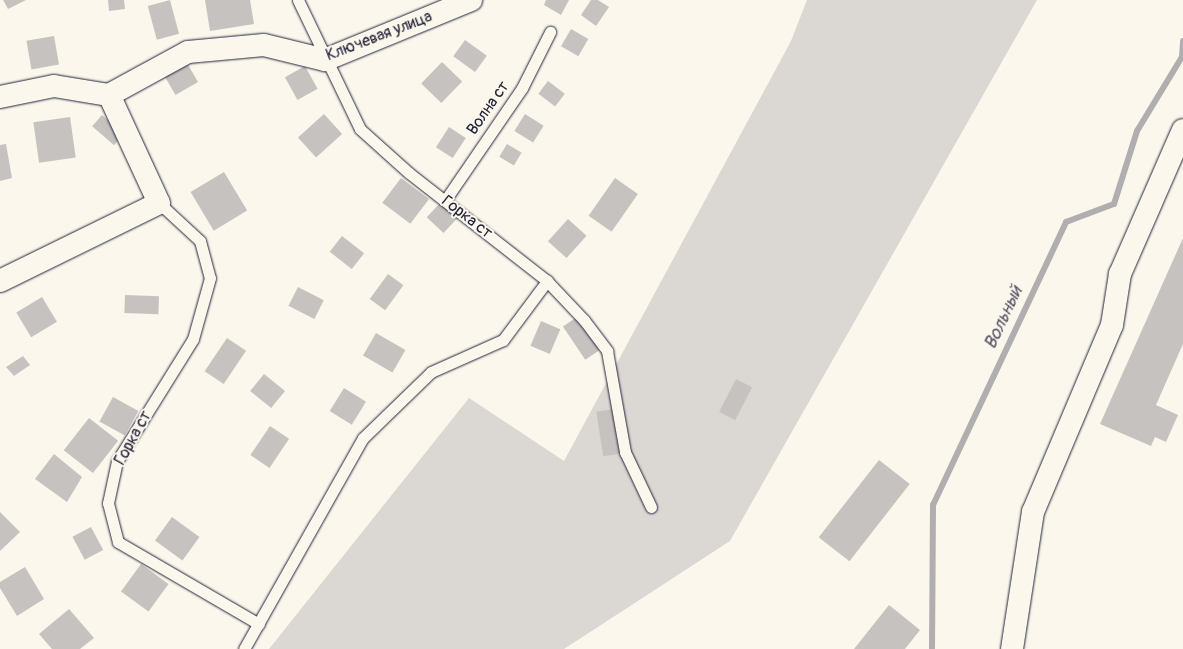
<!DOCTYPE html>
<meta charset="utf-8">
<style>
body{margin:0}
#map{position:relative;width:1183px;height:649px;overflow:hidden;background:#fbf7ec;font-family:Pangolin,sans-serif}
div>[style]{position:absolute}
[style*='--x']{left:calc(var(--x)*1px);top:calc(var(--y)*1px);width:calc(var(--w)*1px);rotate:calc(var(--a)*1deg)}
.green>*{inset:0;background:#dbd8d3}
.stream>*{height:6px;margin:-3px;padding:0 3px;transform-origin:3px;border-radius:3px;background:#b1aeb0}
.building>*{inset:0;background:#c6c2c0;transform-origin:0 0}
.roads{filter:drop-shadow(0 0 1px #22223b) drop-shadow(0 0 1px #22223b)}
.service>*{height:11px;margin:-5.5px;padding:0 5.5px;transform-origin:5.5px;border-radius:5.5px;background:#fbf7ec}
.minor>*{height:22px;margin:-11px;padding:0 11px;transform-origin:11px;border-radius:11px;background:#fbf7ec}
span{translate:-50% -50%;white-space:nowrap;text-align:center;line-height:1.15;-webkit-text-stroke:4px #fbf7ec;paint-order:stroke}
.street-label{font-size:16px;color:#22223b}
.water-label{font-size:18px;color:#545364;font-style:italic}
</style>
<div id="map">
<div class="green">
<div style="clip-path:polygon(807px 0,1037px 0,730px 541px,564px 649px,269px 649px,469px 398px,564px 461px,791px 41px)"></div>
</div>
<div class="stream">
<div style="--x:932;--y:649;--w:144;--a:-89.6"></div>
<div style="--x:933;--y:505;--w:313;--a:-64.8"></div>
<div style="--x:1066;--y:222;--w:51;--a:-20.6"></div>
<div style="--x:1114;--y:204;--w:77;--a:-72.5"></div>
<div style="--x:1137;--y:131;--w:87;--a:-58.7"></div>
<div style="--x:1182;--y:57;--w:16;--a:-86"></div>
</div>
<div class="building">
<div style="clip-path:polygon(3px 0,26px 0,8px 9px)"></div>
<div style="clip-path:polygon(108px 0,124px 0,125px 9px,109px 11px)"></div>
<div style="left:170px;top:0;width:35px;height:23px;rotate:75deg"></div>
<div style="clip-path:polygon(205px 0,250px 0,254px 24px,210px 31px)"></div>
<div style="clip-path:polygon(546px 0,569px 0,561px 15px,544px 5px)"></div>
<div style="clip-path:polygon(591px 0,598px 0,609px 7px,596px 26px,581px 15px)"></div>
<div style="left:571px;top:29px;width:20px;height:20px;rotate:30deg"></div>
<div style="left:54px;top:36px;width:29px;height:28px;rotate:80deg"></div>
<div style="left:465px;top:40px;width:27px;height:20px;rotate:36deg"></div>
<div style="left:442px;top:62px;width:28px;height:30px;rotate:44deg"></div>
<div style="left:187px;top:63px;width:22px;height:26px;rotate:60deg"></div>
<div style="left:305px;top:66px;width:26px;height:23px;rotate:61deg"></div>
<div style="left:548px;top:81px;width:21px;height:16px;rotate:37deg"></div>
<div style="left:324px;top:114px;width:27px;height:35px;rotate:48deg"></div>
<div style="left:525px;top:114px;width:22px;height:20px;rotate:32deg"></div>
<div style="left:102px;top:115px;width:29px;height:15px;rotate:41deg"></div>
<div style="left:70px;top:117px;width:41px;height:37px;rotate:82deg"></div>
<div style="left:449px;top:127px;width:20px;height:24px;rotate:33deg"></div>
<div style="clip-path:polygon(6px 144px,12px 178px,0 181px,0 145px)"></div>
<div style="left:507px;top:144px;width:17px;height:15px;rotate:31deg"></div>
<div style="left:224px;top:172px;width:45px;height:39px;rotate:59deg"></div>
<div style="left:401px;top:178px;width:35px;height:31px;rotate:37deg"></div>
<div style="left:615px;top:178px;width:28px;height:46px;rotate:35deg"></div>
<div style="left:441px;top:202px;width:23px;height:21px;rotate:43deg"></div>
<div style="left:568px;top:219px;width:25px;height:30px;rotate:42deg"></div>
<div style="left:342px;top:236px;width:28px;height:20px;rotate:38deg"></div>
<div style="clip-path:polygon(1183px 238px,1183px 344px,1156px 405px,1178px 415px,1166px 442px,1155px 437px,1151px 446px,1100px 424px)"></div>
<div style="left:388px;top:274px;width:19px;height:31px;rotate:36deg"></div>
<div style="left:298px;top:287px;width:29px;height:21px;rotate:27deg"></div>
<div style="left:125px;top:295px;width:34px;height:18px;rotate:2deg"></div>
<div style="left:42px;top:297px;width:29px;height:30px;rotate:59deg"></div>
<div style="left:577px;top:317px;width:40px;height:17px;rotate:56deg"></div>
<div style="left:541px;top:321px;width:21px;height:27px;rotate:23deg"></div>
<div style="left:376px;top:333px;width:34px;height:26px;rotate:30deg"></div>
<div style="left:227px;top:338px;width:23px;height:40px;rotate:34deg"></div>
<div style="clip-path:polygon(23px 356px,30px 365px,14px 376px,6px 367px)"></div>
<div style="left:264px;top:374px;width:27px;height:22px;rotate:39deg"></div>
<div style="left:736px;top:379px;width:18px;height:37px;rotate:27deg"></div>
<div style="left:344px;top:388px;width:26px;height:27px;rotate:32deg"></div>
<div style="left:113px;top:397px;width:29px;height:28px;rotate:29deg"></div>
<div style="left:614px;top:409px;width:45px;height:18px;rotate:81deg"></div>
<div style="left:89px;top:418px;width:37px;height:41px;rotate:38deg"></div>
<div style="left:270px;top:426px;width:23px;height:35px;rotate:34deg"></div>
<div style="clip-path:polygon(54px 454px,82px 477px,67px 502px,35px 479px)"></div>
<div style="left:879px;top:460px;width:39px;height:98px;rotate:38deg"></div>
<div style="clip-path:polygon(0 512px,20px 532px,0 551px)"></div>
<div style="left:172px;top:517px;width:34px;height:29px;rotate:36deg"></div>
<div style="left:91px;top:527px;width:26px;height:21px;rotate:62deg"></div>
<div style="left:141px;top:564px;width:34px;height:34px;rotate:36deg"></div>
<div style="clip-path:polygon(25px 567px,44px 599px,17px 616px,0 588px,0 582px)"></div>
<div style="clip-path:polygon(889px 605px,920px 630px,905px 649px,854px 649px)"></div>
<div style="clip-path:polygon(69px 609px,94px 638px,80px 649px,52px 649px,39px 634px)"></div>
</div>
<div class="roads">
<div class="service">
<div style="--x:298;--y:0;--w:143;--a:64.3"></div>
<div style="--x:360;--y:129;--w:66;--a:41.9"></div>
<div style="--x:409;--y:173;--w:175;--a:38"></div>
<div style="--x:547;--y:281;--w:54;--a:46.5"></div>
<div style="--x:584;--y:320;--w:39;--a:53"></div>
<div style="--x:607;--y:351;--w:103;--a:79.9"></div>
<div style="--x:625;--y:452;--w:61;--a:64.7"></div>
<div style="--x:446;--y:199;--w:135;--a:-55.6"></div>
<div style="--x:522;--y:88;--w:63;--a:-63.4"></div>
<div style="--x:159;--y:203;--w:56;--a:42.8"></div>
<div style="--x:200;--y:241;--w:38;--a:75"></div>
<div style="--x:210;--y:278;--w:63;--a:105.6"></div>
<div style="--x:193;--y:339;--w:144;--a:121.9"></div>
<div style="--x:117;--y:461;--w:43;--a:102.1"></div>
<div style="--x:108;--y:503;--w:40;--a:75.6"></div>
<div style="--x:118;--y:542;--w:163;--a:30.2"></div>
<div style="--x:244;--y:649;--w:242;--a:-60.6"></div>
<div style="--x:363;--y:438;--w:95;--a:-44.1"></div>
<div style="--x:431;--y:372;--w:79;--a:-24"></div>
<div style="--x:503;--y:340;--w:74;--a:-53.3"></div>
</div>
<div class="minor">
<div style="--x:0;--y:97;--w:55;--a:-11.5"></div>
<div style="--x:54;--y:86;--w:56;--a:9.3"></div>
<div style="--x:109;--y:95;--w:90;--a:-28.6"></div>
<div style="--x:188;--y:52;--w:76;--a:-5.3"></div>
<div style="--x:264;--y:45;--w:63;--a:13.8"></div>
<div style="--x:325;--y:60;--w:158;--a:-22.3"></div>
<div style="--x:0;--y:281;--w:177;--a:-26.1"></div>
<div style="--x:159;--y:203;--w:119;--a:-114.8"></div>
<div style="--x:1012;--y:649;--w:139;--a:-81.3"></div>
<div style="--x:1033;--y:512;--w:203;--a:-67.1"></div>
<div style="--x:1112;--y:325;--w:52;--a:-81.1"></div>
<div style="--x:1120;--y:274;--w:157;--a:-66.4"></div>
</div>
</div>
<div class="street-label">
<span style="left:379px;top:36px;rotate:-21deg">Ключевая улица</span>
<span style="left:488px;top:108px;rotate:-55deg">Волна ст</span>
<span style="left:467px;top:217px;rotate:38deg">Горка ст</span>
<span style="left:133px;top:438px;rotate:-61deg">Горка ст</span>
</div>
<div class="water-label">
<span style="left:1004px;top:318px;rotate:-65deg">Вольный</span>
</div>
</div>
